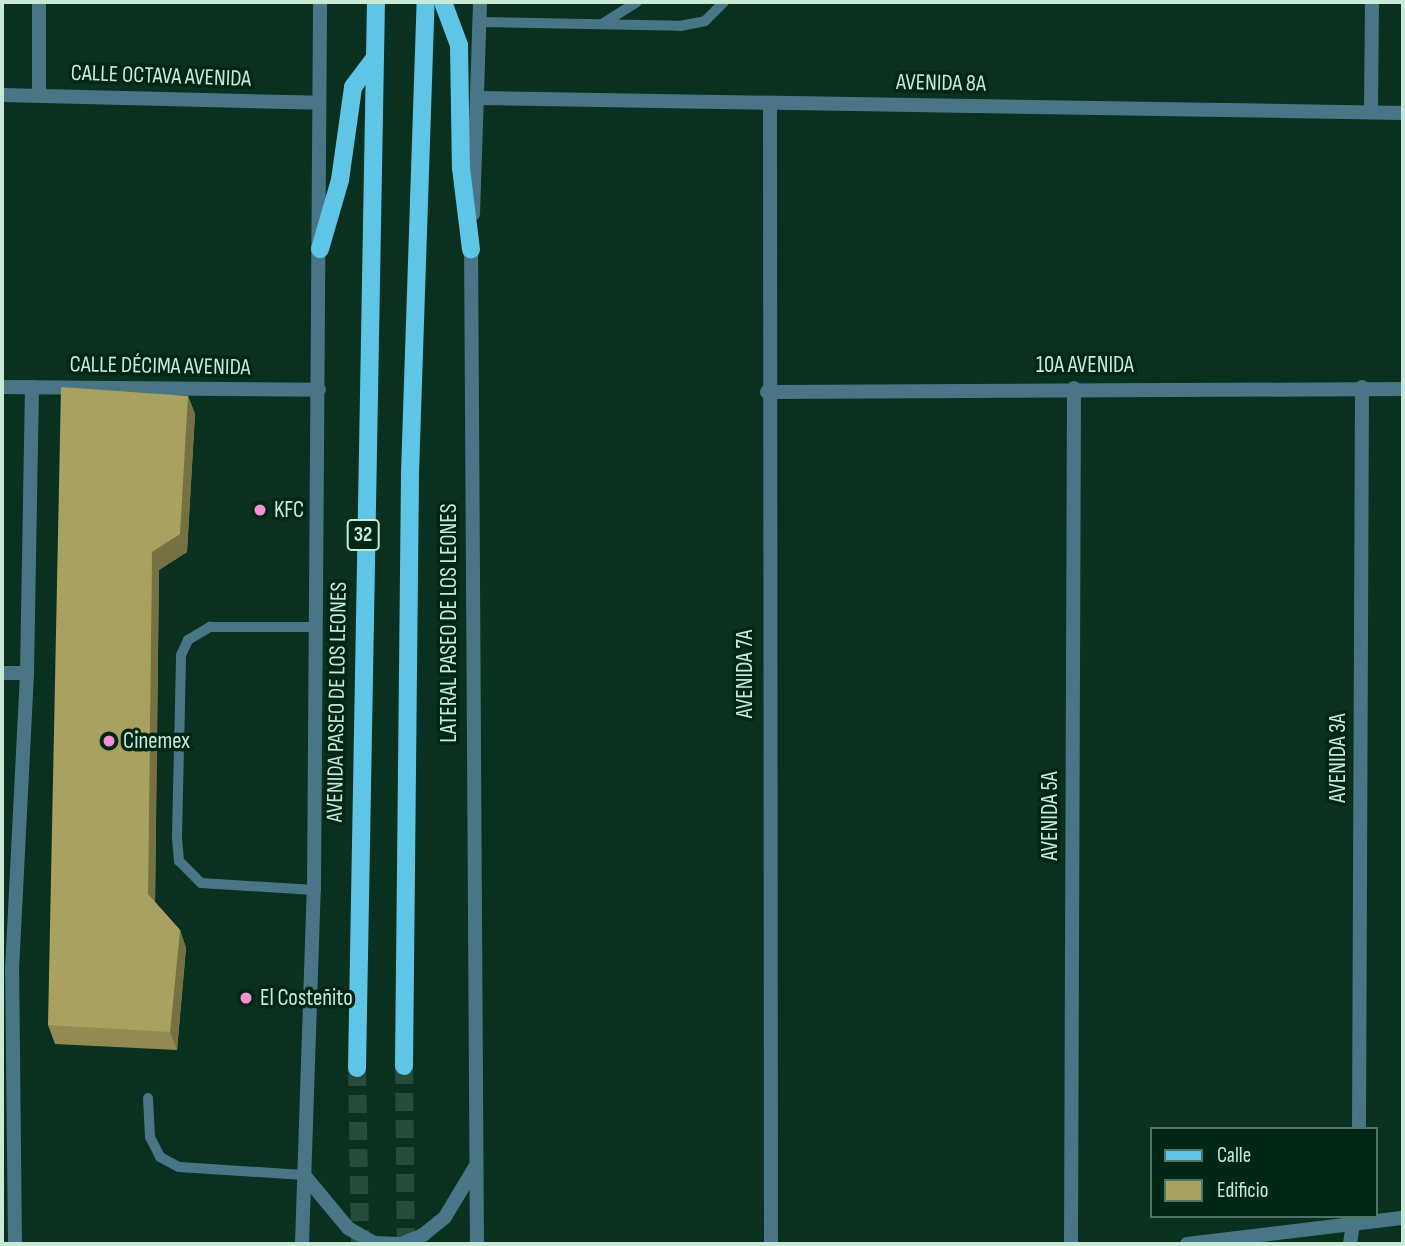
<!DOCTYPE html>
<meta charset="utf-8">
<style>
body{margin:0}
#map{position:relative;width:1405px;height:1246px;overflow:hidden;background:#0a3020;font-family:"Sofia Sans Condensed",sans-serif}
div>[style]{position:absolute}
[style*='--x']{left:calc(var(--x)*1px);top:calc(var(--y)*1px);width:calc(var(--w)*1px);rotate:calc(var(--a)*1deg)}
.primary-tunnel>*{height:18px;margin-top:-9px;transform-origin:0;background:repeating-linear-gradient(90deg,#264c3b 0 18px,transparent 0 27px)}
.service>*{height:10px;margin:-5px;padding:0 5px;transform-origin:5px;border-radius:5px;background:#487686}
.minor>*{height:14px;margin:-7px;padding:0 7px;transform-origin:7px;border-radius:7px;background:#487686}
.tertiary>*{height:14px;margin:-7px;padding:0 7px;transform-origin:7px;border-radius:7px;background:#487686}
.primary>*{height:18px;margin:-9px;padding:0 9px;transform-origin:9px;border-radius:9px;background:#5ec5e6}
.wall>*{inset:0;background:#918a52}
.shaded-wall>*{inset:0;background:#767142}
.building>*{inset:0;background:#a9a15f}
.dots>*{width:19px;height:19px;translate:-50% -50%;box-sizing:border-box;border:4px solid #002616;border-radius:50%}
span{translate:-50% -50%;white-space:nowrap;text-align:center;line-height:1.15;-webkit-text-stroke:7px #002616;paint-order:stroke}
.shield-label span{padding:2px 5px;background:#002616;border:2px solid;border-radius:5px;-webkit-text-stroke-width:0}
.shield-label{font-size:21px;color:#c7e9d6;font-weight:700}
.street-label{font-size:23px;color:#c7e9d6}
.poi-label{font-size:23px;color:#c7e9d6}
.left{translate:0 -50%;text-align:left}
.frame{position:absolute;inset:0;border:4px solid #c7e9d6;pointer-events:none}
.legend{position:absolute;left:1150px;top:1127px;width:228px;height:91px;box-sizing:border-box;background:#002616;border:2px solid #507463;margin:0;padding:9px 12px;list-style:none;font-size:21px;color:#c7e9d6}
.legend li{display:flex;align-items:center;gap:14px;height:35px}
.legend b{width:35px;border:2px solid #507463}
</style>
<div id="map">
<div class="primary-tunnel">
<div style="--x:404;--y:1066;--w:178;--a:89.4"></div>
<div style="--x:357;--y:1068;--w:176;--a:89"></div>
</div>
<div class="service">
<div style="--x:480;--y:22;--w:200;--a:1.1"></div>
<div style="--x:680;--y:26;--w:25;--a:-11"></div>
<div style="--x:705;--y:21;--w:27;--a:-45"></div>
<div style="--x:602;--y:24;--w:41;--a:-32.2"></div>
<div style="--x:314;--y:890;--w:113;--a:-176.5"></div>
<div style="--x:201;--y:883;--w:31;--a:-135"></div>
<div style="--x:179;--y:861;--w:25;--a:-95"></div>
<div style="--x:177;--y:836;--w:181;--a:-88.7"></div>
<div style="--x:181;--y:655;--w:17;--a:-65"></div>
<div style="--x:188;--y:640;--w:26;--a:-31"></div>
<div style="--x:210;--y:627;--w:106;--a:0"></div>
<div style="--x:148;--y:1098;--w:39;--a:87"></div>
<div style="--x:150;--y:1137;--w:22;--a:63"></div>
<div style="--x:160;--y:1157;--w:21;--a:28"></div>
<div style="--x:179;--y:1167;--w:125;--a:3.7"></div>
</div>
<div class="minor">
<div style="--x:39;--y:2;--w:93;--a:90"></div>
<div style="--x:2;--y:95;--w:317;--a:1.4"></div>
<div style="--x:479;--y:98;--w:924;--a:0.93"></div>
<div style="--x:770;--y:103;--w:1141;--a:89.95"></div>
<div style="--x:1371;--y:112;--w:110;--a:-89.5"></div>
<div style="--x:2;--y:387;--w:317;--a:0.5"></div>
<div style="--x:767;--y:392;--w:636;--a:-0.27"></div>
<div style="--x:2;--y:673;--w:25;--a:0"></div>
<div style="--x:1359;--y:1129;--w:742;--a:-89.77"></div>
<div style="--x:15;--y:1244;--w:274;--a:-90.6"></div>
<div style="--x:12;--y:970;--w:297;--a:-87.1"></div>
<div style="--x:27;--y:673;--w:286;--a:-89"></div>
<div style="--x:1071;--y:1244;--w:856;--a:-89.8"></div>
<div style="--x:1350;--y:1244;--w:28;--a:-82"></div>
</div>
<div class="tertiary">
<div style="--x:473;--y:214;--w:212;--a:-88.1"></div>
<div style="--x:471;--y:241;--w:1003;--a:89.66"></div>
<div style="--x:304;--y:1175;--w:69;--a:50.3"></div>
<div style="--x:348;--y:1228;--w:30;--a:30"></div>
<div style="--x:374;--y:1243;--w:25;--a:2"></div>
<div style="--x:302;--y:1244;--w:354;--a:-88.1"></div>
<div style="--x:314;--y:890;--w:888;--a:-89.61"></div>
<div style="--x:401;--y:1244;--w:24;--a:-22"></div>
<div style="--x:423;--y:1235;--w:28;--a:-39"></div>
<div style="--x:445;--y:1217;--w:58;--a:-59"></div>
<div style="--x:1187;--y:1244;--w:218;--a:-6.9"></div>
</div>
<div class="primary">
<div style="--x:443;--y:2;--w:46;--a:69.6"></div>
<div style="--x:459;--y:45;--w:123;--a:89.1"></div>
<div style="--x:461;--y:168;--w:82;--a:83"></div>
<div style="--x:320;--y:249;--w:72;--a:-73.8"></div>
<div style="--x:340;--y:180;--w:94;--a:-82"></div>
<div style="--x:353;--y:87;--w:36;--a:-53"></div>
<div style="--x:404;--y:1066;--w:593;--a:-89.42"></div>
<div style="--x:410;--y:473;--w:471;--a:-88.1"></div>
<div style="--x:357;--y:1068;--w:1066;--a:-88.98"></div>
</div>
<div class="wall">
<div style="clip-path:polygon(188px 396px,195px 414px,187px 552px,159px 570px,155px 902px,180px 930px,186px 948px,177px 1050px,55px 1044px,48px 1025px)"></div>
</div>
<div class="shaded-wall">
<div style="clip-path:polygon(188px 396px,195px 414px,187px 552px,159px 570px,155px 913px,148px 894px,152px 552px)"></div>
<div style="clip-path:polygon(180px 930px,186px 948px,177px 1050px,170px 1032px)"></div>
</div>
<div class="building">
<div style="clip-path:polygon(61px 387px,188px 396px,180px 534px,152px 552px,148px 894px,180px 930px,170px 1032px,48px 1025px)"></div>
</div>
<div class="dots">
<div style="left:260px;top:510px;background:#f590d1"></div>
<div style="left:109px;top:741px;background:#f590d1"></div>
<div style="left:246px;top:998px;background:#f590d1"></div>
</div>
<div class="shield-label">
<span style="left:363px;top:535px">32</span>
</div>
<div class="street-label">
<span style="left:161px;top:76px;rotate:2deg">CALLE OCTAVA AVENIDA</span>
<span style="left:941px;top:83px;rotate:1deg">AVENIDA 8A</span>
<span style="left:1085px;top:365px">10A AVENIDA</span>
<span style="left:160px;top:366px;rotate:1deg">CALLE DÉCIMA AVENIDA</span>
<span style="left:449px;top:623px;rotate:-90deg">LATERAL PASEO DE LOS LEONES</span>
<span style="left:745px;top:674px;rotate:-90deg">AVENIDA 7A</span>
<span style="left:337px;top:702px;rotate:-89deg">AVENIDA PASEO DE LOS LEONES</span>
<span style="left:1338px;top:758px;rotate:-90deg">AVENIDA 3A</span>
<span style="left:1050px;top:816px;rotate:-90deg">AVENIDA 5A</span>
</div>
<div class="poi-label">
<span class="left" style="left:274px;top:510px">KFC</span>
<span class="left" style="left:123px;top:741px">Cinemex</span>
<span class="left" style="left:260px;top:998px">El Costeñito</span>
</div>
<div class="frame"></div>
<ul class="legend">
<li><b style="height:9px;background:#5ec5e6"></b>Calle</li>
<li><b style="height:19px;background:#a9a15f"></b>Edificio</li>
</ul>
</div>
